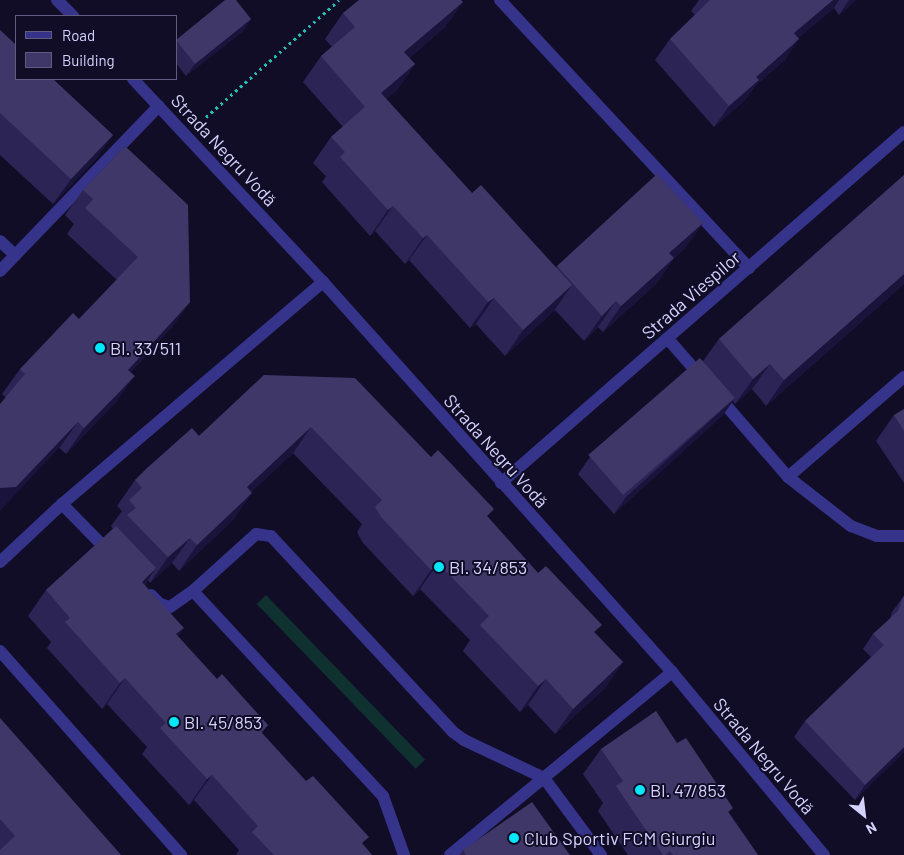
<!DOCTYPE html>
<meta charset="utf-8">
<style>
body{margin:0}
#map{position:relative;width:904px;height:855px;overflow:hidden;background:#110d26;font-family:Barlow,sans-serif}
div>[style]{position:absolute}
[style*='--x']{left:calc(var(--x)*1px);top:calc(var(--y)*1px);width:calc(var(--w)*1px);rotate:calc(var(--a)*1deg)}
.green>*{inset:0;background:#0f312f;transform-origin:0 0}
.path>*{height:3px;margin-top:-1.5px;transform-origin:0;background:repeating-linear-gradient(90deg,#23c2b6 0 2.5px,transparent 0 6.5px)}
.service>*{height:12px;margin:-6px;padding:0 6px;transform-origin:6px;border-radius:6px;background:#35338a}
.minor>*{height:12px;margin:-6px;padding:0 6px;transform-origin:6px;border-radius:6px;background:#35338a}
.wall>*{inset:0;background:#2d2456}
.shaded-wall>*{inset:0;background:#1a133b}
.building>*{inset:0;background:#3f3768;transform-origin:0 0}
.dots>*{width:14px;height:14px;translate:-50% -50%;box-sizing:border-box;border:2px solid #110d26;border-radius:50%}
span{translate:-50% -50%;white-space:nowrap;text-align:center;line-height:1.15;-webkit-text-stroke:4px #110d26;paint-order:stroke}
.street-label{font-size:18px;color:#d6d2ff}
.poi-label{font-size:18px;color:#d6d2ff}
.left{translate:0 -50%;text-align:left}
.legend{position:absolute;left:15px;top:15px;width:162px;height:65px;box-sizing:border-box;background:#110d26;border:1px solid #605c7d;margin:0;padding:6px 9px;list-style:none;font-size:15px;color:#d6d2ff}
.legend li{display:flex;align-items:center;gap:10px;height:25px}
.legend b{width:25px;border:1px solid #605c7d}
.north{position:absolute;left:839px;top:790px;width:50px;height:50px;-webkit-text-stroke:4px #110d26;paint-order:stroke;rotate:151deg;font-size:14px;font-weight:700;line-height:20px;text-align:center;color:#d6d2ff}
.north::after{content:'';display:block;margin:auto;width:18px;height:22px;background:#d6d2ff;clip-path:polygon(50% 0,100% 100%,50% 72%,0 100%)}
</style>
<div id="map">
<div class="green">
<div style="left:266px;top:595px;width:229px;height:13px;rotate:46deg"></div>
</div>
<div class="path">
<div style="--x:206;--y:117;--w:177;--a:-41.3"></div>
</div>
<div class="service">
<div style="--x:500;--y:0;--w:366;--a:47.1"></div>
<div style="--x:0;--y:241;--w:21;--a:43"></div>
<div style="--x:0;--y:271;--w:229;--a:-46.1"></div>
<div style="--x:668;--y:339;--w:52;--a:48.9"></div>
<div style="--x:717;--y:395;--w:108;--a:49.1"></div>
<div style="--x:788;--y:477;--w:153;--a:-40.8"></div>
<div style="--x:788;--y:477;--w:80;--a:37.9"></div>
<div style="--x:851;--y:526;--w:28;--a:21"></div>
<div style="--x:877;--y:536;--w:27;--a:0"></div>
<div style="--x:62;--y:504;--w:70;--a:45.6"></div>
<div style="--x:193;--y:591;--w:85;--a:-42.1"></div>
<div style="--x:256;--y:534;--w:15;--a:8"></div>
<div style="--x:271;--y:536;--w:267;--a:47.1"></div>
<div style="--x:453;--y:732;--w:14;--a:36"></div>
<div style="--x:464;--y:740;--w:89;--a:25.4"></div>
<div style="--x:544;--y:778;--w:96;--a:53.5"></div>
<div style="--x:151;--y:595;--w:13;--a:45"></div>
<div style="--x:160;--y:604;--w:10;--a:17"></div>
<div style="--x:170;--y:607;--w:28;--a:-35"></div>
<div style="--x:193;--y:591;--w:280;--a:47.2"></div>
<div style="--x:383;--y:796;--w:63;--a:70.4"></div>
<div style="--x:450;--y:855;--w:288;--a:-39.5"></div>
</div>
<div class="minor">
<div style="--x:57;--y:0;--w:23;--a:45"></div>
<div style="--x:133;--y:79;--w:278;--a:46.9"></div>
<div style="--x:323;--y:282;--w:523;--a:48.18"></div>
<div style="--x:672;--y:672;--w:238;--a:50.3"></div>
<div style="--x:501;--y:483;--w:534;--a:-41.05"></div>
<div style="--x:0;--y:562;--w:85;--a:-43.1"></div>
<div style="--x:62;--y:504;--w:343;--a:-40.4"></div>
<div style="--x:0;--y:651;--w:273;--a:48.4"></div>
</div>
<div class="wall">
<div style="clip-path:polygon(699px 0,856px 0,839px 15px,834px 8px,798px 38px,785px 60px,756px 85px,744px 101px,714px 127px,655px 60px,670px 39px,695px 15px,691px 11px)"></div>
<div style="clip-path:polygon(463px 2px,445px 27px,409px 58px,415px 64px,397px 90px,386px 99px,472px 193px,556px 268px,557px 266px,703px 223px,685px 248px,674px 258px,656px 284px,603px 332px,598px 327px,584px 341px,555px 310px,505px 356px,476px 324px,470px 328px,409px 260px,405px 264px,375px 231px,370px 236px,322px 182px,326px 176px,313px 163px,331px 137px,343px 127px,303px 82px,321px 56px,332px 47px,325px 39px,343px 13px)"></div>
<div style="clip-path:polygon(251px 19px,243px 31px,186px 76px,176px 63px,176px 40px)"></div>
<div style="clip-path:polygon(0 30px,113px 135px,95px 160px,53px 204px,0 155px)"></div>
<div style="clip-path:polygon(125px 146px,190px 302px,172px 327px,131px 372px,117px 401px,66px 454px,2px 394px,20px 369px,79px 319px,117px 280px,67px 234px,74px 224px,65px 215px,83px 190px)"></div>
<div style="clip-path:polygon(904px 175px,904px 284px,766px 406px,752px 389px,735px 404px,733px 401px,723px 415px,614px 514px,578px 474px,590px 457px,703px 361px,719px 339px)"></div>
<div style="clip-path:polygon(264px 375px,488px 517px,538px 573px,623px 662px,605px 688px,555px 734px,528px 705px,520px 712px,463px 651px,470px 640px,420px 589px,413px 596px,363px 543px,357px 532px,362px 524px,293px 453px,251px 492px,234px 519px,179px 571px,172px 563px,150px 583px,148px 580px,145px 585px,178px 637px,217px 679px,268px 725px,262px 733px,372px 855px,236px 855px,239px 850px,194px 800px,189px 805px,142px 754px,147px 747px,107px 704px,102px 709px,47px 648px,51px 642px,28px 616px,46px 590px,113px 529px,111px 526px,122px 511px,117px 506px,135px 480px,199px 436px)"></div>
<div style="clip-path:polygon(904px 409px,904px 483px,876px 441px,894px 415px)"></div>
<div style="clip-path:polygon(903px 597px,904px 752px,855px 800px,794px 737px,805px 721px,871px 657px,863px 649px,873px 634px,890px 619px,892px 612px)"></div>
<div style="clip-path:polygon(0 718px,121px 855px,0 855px)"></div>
<div style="clip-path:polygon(677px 743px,730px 814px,758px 855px,628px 855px,598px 811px,603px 803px,583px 774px,601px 749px)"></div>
<div style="clip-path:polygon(463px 850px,570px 855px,460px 855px)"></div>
</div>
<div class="shaded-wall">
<div style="clip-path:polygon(833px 0,839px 0,834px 8px,780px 54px,794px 33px)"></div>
<div style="clip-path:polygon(849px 0,856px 0,839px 15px)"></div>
<div style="clip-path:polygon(463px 2px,445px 27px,386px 77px,404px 52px)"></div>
<div style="clip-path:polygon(251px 19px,243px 31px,186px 76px,195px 64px)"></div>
<div style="clip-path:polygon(799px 39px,785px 60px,756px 85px,744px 101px,714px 127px,729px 106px,756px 77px)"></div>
<div style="clip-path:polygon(415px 64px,397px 90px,363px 119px,381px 93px)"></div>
<div style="clip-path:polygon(113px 135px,95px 160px,53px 204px,71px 179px)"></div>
<div style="clip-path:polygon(393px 206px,375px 231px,370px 236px,388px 210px)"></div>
<div style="clip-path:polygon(703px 223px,685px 248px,651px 278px,669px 253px)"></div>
<div style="clip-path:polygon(427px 235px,409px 260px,405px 264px,423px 238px)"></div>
<div style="clip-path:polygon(674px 258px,656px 284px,603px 332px,621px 306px)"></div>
<div style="clip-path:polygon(904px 274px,904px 284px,766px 406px,784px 380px)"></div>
<div style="clip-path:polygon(572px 285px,554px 311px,505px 356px,523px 330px)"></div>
<div style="clip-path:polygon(494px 298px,476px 324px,470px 328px,488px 302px)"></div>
<div style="clip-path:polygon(616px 301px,598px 327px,584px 341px,602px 316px)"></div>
<div style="clip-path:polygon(190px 302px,172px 327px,110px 395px,128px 370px)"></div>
<div style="clip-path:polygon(770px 364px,752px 389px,735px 404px,753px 379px)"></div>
<div style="clip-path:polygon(135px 376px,117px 401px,66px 454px,84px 428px)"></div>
<div style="clip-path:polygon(735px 398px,723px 415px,614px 514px,626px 497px)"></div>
<div style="clip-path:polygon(78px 422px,60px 447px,0 511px,0 488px)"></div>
<div style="clip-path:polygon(311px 427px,293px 453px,229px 513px,247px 487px)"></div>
<div style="clip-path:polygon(252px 493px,234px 519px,179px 571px,197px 545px)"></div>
<div style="clip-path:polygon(190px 538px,172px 563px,150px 583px,168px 557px)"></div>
<div style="clip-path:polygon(438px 563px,420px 589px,413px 596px,431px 570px)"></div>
<div style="clip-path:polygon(156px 568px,138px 594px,142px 582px)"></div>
<div style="clip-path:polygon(184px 628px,166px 654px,176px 634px)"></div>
<div style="clip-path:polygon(623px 662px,605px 688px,555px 734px,573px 709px)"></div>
<div style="clip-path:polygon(125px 678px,107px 704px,102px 709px,120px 683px)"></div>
<div style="clip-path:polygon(546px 679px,528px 705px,520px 712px,538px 686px)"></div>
<div style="clip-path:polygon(904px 747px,904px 752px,855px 800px,865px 785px)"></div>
<div style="clip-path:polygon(212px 775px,194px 800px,189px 805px,207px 779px)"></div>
</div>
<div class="building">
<div style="clip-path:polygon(225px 0,236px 0,251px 19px,195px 64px,176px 40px)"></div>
<div style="clip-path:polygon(359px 0,461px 0,463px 2px,404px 52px,415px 64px,381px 93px,472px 193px,481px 185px,572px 285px,523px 330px,494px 298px,488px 302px,427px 235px,423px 238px,393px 206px,388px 210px,340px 157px,345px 152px,331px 137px,377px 96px,365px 107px,321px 56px,355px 27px,343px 13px)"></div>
<div style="clip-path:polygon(710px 0,833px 0,794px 33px,799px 39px,756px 77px,759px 80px,729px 106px,670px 39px)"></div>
<div style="clip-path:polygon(0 30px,16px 45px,16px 79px,53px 79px,113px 135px,71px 179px,0 113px)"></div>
<div style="clip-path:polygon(125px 146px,188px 205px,190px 302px,128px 370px,135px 376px,84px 428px,78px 422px,16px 487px,0 488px,0 404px,25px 374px,20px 369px,73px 313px,79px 319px,138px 257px,85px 208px,93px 199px,83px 190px)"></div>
<div style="clip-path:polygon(657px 174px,703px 223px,669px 253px,674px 258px,621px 306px,616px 301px,602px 316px,557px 266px)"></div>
<div style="clip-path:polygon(904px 175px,904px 274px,784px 380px,770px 364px,753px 379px,719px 339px)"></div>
<div style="left:700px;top:358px;width:53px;height:148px;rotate:49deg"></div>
<div style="clip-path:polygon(264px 375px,355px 378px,431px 457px,438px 450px,494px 509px,487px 516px,538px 573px,546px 566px,602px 625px,594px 632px,623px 662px,573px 709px,546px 679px,538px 686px,480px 625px,489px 616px,438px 563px,431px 570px,381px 517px,375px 507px,382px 500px,311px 427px,247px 487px,252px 493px,197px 545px,190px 538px,168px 557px,127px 515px,136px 508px,129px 500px,142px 488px,135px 480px,146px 469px,192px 428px,199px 436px)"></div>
<div style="clip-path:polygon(904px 409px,904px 431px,894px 415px)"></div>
<div style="clip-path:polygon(116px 526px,156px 568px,142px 582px,184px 628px,176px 634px,217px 679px,222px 674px,268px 725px,261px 732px,306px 781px,313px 776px,369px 837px,362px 843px,372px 855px,274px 855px,252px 832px,258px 826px,212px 775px,207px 779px,160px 728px,166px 723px,125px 678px,120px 683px,65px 622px,70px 618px,46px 590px)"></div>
<div style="clip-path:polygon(904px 596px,904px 747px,865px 785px,805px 721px,884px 645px,873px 634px,898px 611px,903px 597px)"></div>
<div style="clip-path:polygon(656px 711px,677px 743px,686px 738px,733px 808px,728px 812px,758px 855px,673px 855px,670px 851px,665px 855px,663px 855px,616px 786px,623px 781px,601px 749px)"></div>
<div style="clip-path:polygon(0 718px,121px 855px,0 855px,0 850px,15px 836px,0 819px)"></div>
<div style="clip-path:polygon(532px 802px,570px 855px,466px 855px,463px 850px)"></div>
</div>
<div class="dots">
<div style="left:100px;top:348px;background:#00e8fd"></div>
<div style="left:439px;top:567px;background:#00e8fd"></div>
<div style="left:174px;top:722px;background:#00e8fd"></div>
<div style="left:640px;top:790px;background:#00e8fd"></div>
<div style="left:514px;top:838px;background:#00e8fd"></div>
</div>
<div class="street-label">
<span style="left:224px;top:150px;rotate:47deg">Strada Negru Vodă</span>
<span style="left:691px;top:295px;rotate:-41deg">Strada Viespilor</span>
<span style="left:496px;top:451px;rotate:48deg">Strada Negru Vodă</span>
<span style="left:764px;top:756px;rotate:50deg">Strada Negru Vodă</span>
</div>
<div class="poi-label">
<span class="left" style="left:110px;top:348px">Bl. 33/511</span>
<span class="left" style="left:449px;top:567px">Bl. 34/853</span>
<span class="left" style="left:184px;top:722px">Bl. 45/853</span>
<span class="left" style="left:650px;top:790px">Bl. 47/853</span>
<span class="left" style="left:524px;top:838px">Club Sportiv FCM Giurgiu</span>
</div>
<ul class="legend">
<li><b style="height:6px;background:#35338a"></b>Road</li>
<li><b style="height:14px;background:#3f3768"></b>Building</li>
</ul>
<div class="north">N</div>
</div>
